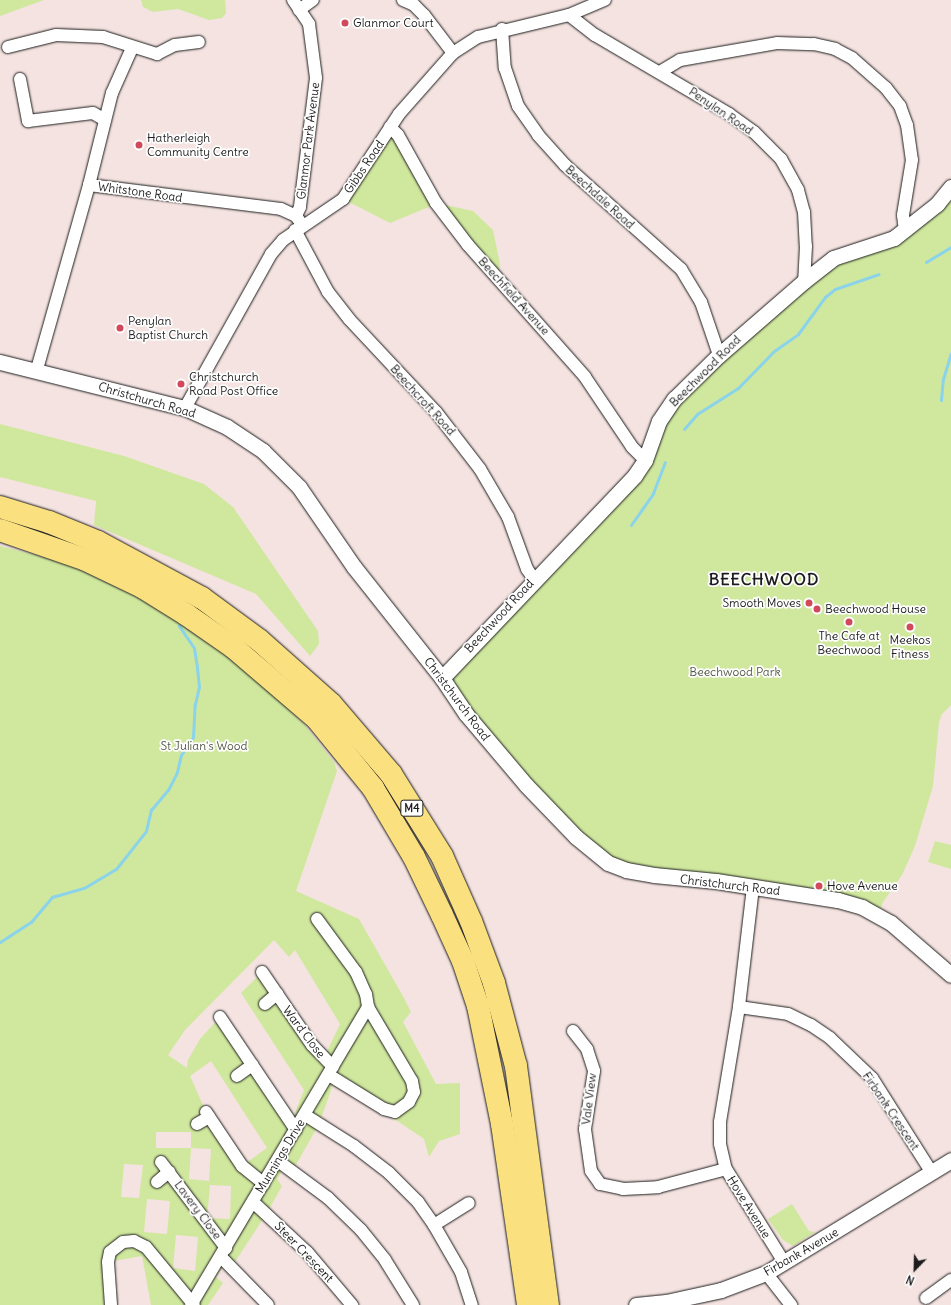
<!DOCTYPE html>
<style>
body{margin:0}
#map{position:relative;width:951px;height:1305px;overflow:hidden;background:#f4e3e0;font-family:Delius,sans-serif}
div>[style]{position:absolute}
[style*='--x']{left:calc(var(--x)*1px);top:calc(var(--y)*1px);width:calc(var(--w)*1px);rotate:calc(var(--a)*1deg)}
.green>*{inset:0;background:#d0e89e}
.stream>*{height:3px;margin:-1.5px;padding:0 1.5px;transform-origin:1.5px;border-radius:1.5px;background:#8ad3eb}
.roads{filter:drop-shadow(0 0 1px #1c1c1c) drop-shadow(0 0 1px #1c1c1c)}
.minor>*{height:12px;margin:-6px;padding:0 6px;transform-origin:6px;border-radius:6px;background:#fff}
.tertiary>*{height:15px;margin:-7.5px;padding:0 7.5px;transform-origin:7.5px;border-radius:7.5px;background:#fff}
.motorway>*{height:22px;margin:-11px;padding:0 11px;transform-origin:11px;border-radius:11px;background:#fbe080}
.dots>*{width:11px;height:11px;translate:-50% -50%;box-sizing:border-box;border:2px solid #fff;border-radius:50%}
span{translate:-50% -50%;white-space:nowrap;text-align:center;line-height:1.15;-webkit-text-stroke:3.5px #fff;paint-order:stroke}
.shield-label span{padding:1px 3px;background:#fff;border:1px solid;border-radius:3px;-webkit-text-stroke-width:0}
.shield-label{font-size:11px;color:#1c1c1c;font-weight:700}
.poi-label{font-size:12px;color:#1c1c1c}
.left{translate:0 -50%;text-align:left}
.right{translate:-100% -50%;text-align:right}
.street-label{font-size:12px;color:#1c1c1c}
.park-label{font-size:12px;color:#525943}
.district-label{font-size:16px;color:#1c1c1c;font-weight:700;letter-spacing:1px}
.north{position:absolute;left:895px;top:1249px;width:40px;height:40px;-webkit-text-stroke:3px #fff;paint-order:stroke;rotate:203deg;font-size:11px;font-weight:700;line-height:16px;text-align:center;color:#1c1c1c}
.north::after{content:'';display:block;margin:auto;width:14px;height:18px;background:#1c1c1c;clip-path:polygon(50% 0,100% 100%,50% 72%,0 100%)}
</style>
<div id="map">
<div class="green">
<div style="clip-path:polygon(0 0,44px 0,0 16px)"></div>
<div style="clip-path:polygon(141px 0,225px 0,226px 13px,222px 18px,209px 20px,178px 9px,153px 12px,143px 7px)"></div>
<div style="clip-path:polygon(390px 127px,436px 203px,473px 211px,493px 230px,500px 264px,498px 278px,436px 204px,390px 223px,343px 199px)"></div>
<div style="clip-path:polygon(951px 187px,951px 705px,942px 714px,939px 722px,933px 786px,915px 846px,902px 875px,883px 902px,878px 915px,654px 875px,590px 850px,442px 678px,623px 488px,659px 421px,833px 258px,883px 243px)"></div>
<div style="clip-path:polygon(0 424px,124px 456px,204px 484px,233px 507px,318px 631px,319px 644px,310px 656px,256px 594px,94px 525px,96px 501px,0 477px)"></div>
<div style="clip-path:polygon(evenodd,0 546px,63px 562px,118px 585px,202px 635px,258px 680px,304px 724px,334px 762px,337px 771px,296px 891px,359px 919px,404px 998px,411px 1012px,403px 1022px,436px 1084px,460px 1083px,460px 1134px,439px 1141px,429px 1157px,424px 1139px,335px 1079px,319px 1124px,292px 1172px,285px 1167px,277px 1179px,282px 1186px,267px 1213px,231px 1268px,226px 1262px,216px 1277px,223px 1283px,208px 1305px,151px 1305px,142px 1256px,108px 1262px,111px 1305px,0 1305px,0 546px,274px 940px,289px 957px,295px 950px,340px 1024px,324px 1058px,262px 972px,241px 993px,304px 1090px,291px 1123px,220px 1017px,200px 1039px,188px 1060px,187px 1068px,168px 1055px,185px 1030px,274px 940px,0 546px,211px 1061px,267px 1148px,242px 1166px,206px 1112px,190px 1076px,211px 1061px,0 546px,156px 1132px,191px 1132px,191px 1148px,156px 1148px,156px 1132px,0 546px,191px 1148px,211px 1149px,209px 1181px,189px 1179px,191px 1148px,0 546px,124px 1164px,143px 1165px,139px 1198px,121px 1197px,124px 1164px,0 546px,210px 1185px,231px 1186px,230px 1219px,207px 1218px,210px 1185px,0 546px,147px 1199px,170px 1201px,167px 1234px,144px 1232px,147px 1199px,0 546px,176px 1235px,198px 1237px,195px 1271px,173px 1268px,176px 1235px)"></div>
<div style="clip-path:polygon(935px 841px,951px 845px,951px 869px,928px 862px)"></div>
<div style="clip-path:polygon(792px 1204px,809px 1231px,815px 1232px,793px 1246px,783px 1240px,768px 1219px)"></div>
</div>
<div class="stream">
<div style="--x:926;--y:262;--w:29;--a:-31"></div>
<div style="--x:941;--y:400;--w:21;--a:-85"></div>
<div style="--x:943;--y:379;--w:27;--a:-73"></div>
<div style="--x:684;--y:429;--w:20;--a:-49"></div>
<div style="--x:697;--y:414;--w:49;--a:-32.4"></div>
<div style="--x:738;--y:388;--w:52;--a:-45.8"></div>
<div style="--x:774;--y:351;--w:29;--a:-35"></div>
<div style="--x:798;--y:334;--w:46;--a:-53.9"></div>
<div style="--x:825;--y:297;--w:13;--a:-39"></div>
<div style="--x:835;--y:289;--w:46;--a:-18.8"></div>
<div style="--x:631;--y:525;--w:39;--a:-55"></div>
<div style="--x:653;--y:493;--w:33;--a:-69"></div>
<div style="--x:0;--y:942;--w:37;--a:-33"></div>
<div style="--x:31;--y:922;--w:33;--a:-50"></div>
<div style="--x:52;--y:897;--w:33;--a:-16"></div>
<div style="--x:84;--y:888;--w:37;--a:-31"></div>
<div style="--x:116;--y:869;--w:48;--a:-51.7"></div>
<div style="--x:146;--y:831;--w:22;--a:-77"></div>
<div style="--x:151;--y:810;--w:26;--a:-50"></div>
<div style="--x:168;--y:790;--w:20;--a:-63"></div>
<div style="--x:177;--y:772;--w:17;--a:-77"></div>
<div style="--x:181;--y:755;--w:22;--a:-56"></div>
<div style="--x:193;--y:737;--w:33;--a:-87"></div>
<div style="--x:195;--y:704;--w:17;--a:-77"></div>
<div style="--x:199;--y:687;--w:20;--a:-96"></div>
<div style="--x:197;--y:667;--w:19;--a:-99"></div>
<div style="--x:194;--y:648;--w:27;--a:-124"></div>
</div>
<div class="roads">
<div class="minor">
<div style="--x:293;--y:0;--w:29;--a:56"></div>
<div style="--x:309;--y:24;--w:54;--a:82.6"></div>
<div style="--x:316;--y:78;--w:130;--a:97.1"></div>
<div style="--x:300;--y:207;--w:10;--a:114"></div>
<div style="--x:403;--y:0;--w:12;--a:24"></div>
<div style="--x:414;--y:5;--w:14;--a:45"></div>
<div style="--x:424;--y:15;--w:48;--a:52.7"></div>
<div style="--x:299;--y:10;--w:17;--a:-36"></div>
<div style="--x:569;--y:15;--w:33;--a:38"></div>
<div style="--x:595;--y:35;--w:156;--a:30.5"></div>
<div style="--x:729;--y:114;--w:31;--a:36"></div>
<div style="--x:754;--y:132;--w:38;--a:45"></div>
<div style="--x:781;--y:159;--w:35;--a:61"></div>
<div style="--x:798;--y:190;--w:23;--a:75"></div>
<div style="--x:804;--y:212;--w:34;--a:87"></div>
<div style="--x:806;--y:246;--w:35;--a:93"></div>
<div style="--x:502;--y:29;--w:39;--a:86"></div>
<div style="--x:505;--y:68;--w:40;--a:71.1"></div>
<div style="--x:518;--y:106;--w:35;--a:55"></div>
<div style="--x:538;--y:135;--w:40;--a:48"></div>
<div style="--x:565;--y:165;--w:156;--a:41.9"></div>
<div style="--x:681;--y:269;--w:39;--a:59"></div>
<div style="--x:701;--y:302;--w:56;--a:71.2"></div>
<div style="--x:8;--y:47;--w:49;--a:-14"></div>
<div style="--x:56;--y:35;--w:47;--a:2.4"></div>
<div style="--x:103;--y:37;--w:57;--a:17.5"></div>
<div style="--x:157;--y:54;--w:20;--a:-27"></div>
<div style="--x:175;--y:45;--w:24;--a:-7"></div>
<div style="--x:660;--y:72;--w:23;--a:-31"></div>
<div style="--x:680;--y:60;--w:98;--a:-9.9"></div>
<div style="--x:777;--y:43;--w:37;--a:2"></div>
<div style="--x:814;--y:44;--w:22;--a:13"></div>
<div style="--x:835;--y:49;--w:19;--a:28"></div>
<div style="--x:852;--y:58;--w:45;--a:41.4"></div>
<div style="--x:886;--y:88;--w:23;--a:52"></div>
<div style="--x:900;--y:106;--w:20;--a:70"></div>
<div style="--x:907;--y:125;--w:35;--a:82"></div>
<div style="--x:912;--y:160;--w:56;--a:99.3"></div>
<div style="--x:903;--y:215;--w:16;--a:83"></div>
<div style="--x:20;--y:79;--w:43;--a:79.2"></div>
<div style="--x:28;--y:121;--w:65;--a:-7"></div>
<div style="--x:93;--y:113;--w:14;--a:30"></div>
<div style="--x:390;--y:127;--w:11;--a:45"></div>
<div style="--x:398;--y:135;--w:78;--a:60.8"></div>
<div style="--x:436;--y:203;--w:53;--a:52.7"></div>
<div style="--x:468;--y:245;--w:176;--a:48.4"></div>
<div style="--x:585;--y:377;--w:84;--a:56.1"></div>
<div style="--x:632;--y:447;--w:18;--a:45"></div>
<div style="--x:89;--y:185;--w:95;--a:-76"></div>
<div style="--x:112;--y:93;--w:49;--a:-66"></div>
<div style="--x:295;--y:230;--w:70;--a:62"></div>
<div style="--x:328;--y:292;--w:34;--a:52"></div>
<div style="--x:349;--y:319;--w:127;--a:46.9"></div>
<div style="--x:436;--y:412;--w:72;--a:52.3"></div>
<div style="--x:480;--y:469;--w:56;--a:59.7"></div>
<div style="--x:508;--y:517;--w:55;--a:69.9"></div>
<div style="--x:527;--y:569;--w:12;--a:55"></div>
<div style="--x:37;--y:369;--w:191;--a:-74.2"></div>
<div style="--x:89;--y:185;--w:193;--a:7.1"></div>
<div style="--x:281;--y:209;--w:17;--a:25"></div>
<div style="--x:296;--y:216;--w:12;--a:55"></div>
<div style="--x:185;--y:408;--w:176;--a:-60.8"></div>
<div style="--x:271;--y:254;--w:18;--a:-49"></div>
<div style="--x:283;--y:240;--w:73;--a:-34.3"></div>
<div style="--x:343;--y:199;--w:102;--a:-56.6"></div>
<div style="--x:399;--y:114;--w:81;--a:-48.5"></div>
<div style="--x:453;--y:53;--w:30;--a:-33"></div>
<div style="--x:478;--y:37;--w:94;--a:-13.6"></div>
<div style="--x:569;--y:15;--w:39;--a:-23"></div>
<div style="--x:753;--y:887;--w:121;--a:96.7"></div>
<div style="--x:739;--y:1007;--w:117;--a:99.4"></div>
<div style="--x:720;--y:1122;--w:22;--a:90"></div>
<div style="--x:720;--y:1144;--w:26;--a:77"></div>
<div style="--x:726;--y:1169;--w:110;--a:58.1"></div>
<div style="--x:317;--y:919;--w:66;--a:53.7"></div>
<div style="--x:356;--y:972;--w:24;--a:66"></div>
<div style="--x:366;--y:994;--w:13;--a:81"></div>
<div style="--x:368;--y:1007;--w:86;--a:59.3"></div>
<div style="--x:412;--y:1081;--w:11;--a:80"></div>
<div style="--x:414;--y:1092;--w:11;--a:117"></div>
<div style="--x:409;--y:1102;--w:17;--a:144"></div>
<div style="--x:395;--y:1112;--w:11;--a:-165"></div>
<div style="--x:384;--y:1109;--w:65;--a:-148.3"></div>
<div style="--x:262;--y:972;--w:88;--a:55.6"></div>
<div style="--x:312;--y:1045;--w:30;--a:46"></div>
<div style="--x:265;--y:1004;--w:16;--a:-40"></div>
<div style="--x:739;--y:1007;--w:49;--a:8.1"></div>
<div style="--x:788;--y:1014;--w:25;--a:26"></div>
<div style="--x:811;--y:1025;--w:23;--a:34"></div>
<div style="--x:830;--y:1038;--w:58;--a:43.6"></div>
<div style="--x:872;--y:1078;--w:112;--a:57.7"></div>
<div style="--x:220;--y:1017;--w:136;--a:56.1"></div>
<div style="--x:573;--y:1031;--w:23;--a:52"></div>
<div style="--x:587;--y:1049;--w:23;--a:72"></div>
<div style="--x:594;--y:1071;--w:59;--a:98.8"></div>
<div style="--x:585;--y:1129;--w:42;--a:81.9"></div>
<div style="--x:591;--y:1171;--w:16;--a:55"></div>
<div style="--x:600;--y:1184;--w:24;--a:12"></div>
<div style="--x:623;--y:1189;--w:35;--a:-3"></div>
<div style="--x:658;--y:1187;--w:70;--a:-14.8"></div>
<div style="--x:237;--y:1076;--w:19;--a:-36"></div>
<div style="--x:206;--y:1112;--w:65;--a:56.3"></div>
<div style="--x:242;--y:1166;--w:28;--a:39"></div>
<div style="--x:305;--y:1115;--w:58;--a:32.3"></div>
<div style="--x:354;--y:1146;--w:44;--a:37.6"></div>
<div style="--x:389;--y:1173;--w:41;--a:45"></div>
<div style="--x:418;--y:1202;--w:28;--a:55"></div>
<div style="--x:434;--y:1225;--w:54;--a:60.1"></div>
<div style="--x:461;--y:1272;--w:35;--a:72"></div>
<div style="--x:197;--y:1124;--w:14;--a:-30"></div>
<div style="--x:278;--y:1161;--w:62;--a:36.5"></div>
<div style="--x:328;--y:1198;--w:46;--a:44.1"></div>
<div style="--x:361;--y:1230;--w:38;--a:51"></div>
<div style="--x:385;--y:1260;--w:53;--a:58.1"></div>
<div style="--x:161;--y:1162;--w:108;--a:52.9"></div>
<div style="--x:157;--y:1182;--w:16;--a:-40"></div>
<div style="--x:253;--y:1202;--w:74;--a:42.8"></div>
<div style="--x:307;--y:1252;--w:70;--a:49.7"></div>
<div style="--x:434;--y:1225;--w:41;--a:-32.2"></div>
<div style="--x:221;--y:1257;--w:67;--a:45.6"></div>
<div style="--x:766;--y:1273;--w:41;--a:52"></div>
<div style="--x:926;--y:1298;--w:31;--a:-36"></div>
<div style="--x:111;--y:1305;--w:43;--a:-94"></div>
<div style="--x:108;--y:1262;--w:10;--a:-79"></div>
<div style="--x:110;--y:1252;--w:16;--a:-38"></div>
<div style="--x:123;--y:1242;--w:11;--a:-5"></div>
<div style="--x:134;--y:1241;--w:13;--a:27"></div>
<div style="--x:146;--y:1247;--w:75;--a:50.4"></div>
<div style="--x:191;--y:1305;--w:347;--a:-59.3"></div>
</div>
<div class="tertiary">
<div style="--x:0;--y:362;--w:191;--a:14"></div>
<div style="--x:185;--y:408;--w:46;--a:24.3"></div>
<div style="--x:227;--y:427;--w:43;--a:33.7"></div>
<div style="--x:263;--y:451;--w:51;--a:45"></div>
<div style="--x:299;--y:487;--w:97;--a:55.5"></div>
<div style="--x:354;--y:567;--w:142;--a:51.6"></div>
<div style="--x:442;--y:678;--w:43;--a:56.3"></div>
<div style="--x:466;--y:714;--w:93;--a:49.8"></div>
<div style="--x:526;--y:785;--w:72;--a:46.1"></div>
<div style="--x:576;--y:837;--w:41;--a:39.1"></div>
<div style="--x:608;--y:863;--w:19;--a:21"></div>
<div style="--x:626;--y:870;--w:28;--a:10"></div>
<div style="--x:654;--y:875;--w:62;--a:5.5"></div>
<div style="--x:716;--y:881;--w:123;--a:8.9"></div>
<div style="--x:838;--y:900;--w:25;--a:16"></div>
<div style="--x:862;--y:907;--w:33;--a:29"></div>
<div style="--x:891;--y:923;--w:79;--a:40.9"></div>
<div style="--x:442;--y:678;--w:280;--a:-46.4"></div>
<div style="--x:635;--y:475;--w:18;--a:-56"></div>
<div style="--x:645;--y:460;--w:41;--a:-70.3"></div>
<div style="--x:659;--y:421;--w:27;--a:-56"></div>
<div style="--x:674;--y:399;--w:63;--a:-44.4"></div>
<div style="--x:719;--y:355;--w:113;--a:-41"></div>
<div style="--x:804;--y:281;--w:37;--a:-38"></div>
<div style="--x:833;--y:258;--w:64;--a:-18.2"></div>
<div style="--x:894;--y:238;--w:55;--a:-38.3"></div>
<div style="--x:937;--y:204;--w:22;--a:-51"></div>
<div style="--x:636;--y:1305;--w:30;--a:-6"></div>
<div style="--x:666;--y:1302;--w:56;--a:-12.3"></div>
<div style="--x:721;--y:1290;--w:48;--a:-20.7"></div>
<div style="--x:766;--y:1273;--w:217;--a:-31.4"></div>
</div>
<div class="motorway">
<div style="--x:0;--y:507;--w:51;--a:17"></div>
<div style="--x:49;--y:522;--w:53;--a:22.2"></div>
<div style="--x:98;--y:542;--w:118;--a:28.3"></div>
<div style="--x:202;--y:598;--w:71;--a:36.4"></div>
<div style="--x:259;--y:640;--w:96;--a:41.6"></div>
<div style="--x:331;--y:704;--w:92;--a:49.4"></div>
<div style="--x:391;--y:774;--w:97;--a:58.1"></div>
<div style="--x:442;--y:856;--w:71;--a:66"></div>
<div style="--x:471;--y:921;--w:66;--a:69.6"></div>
<div style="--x:494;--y:983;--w:86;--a:75.2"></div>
<div style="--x:516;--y:1066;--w:241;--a:82.4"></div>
<div style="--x:0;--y:530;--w:91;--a:19.2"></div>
<div style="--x:86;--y:560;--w:62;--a:25.7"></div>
<div style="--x:142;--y:587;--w:53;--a:31.9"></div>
<div style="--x:187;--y:615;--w:56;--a:34.8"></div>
<div style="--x:233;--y:647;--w:111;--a:40.6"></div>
<div style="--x:317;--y:719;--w:89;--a:50.9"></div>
<div style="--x:373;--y:788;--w:80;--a:59.3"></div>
<div style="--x:414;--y:857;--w:64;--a:64.2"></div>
<div style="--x:442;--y:915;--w:51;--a:65.5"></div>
<div style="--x:463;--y:961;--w:47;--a:71.6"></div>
<div style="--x:478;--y:1006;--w:120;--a:78.5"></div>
<div style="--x:502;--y:1124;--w:183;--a:81.8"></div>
</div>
</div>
<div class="dots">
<div style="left:345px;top:23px;background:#d1495b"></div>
<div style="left:139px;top:145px;background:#d1495b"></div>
<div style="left:120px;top:328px;background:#d1495b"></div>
<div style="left:181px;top:384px;background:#d1495b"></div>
<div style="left:809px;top:603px;background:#d1495b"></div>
<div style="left:817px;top:609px;background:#d1495b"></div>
<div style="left:849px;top:622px;background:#d1495b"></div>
<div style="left:910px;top:627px;background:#d1495b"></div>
<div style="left:819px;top:886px;background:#d1495b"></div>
</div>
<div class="shield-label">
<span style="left:412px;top:808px">M4</span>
</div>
<div class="poi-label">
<span class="left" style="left:353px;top:23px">Glanmor Court</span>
<span class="left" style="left:147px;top:145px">Hatherleigh<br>Community Centre</span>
<span class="left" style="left:128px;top:328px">Penylan<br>Baptist Church</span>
<span class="left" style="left:189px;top:384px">Christchurch<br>Road Post Office</span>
<span class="right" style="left:801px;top:603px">Smooth Moves</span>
<span class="left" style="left:825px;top:609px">Beechwood House</span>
<span style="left:849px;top:643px">The Cafe at<br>Beechwood</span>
<span style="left:910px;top:647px">Meekos<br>Fitness</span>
<span class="left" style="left:827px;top:886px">Hove Avenue</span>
</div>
<div class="street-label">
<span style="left:721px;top:111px;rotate:34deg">Penylan Road</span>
<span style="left:308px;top:141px;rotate:-83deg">Glanmor Park Avenue</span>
<span style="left:364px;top:167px;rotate:-56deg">Gibbs Road</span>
<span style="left:140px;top:192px;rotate:8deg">Whitstone Road</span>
<span style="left:600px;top:197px;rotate:42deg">Beechdale Road</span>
<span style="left:514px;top:296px;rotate:48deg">Beechfield Avenue</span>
<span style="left:705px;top:371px;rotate:-45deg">Beechwood Road</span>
<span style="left:147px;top:400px;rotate:16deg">Christchurch Road</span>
<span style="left:423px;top:400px;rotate:48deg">Beechcroft Road</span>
<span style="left:499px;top:616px;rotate:-47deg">Beechwood Road</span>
<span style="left:457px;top:699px;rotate:53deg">Christchurch Road</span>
<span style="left:730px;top:885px;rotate:7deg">Christchurch Road</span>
<span style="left:304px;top:1032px;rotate:53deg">Ward Close</span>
<span style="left:589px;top:1099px;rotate:-83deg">Vale View</span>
<span style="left:891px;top:1111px;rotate:56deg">Firbank Crescent</span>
<span style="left:280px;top:1156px;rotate:-59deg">Munnings Drive</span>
<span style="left:749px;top:1207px;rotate:58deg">Hove Avenue</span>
<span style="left:198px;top:1210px;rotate:53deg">Lavery Close</span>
<span style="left:304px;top:1252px;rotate:46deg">Steer Crescent</span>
<span style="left:801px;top:1252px;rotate:-30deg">Firbank Avenue</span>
</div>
<div class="park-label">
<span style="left:735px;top:672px">Beechwood Park</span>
<span style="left:204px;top:746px">St Julian's Wood</span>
</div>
<div class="district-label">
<span style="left:764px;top:579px">BEECHWOOD</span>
</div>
<div class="north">N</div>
</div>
